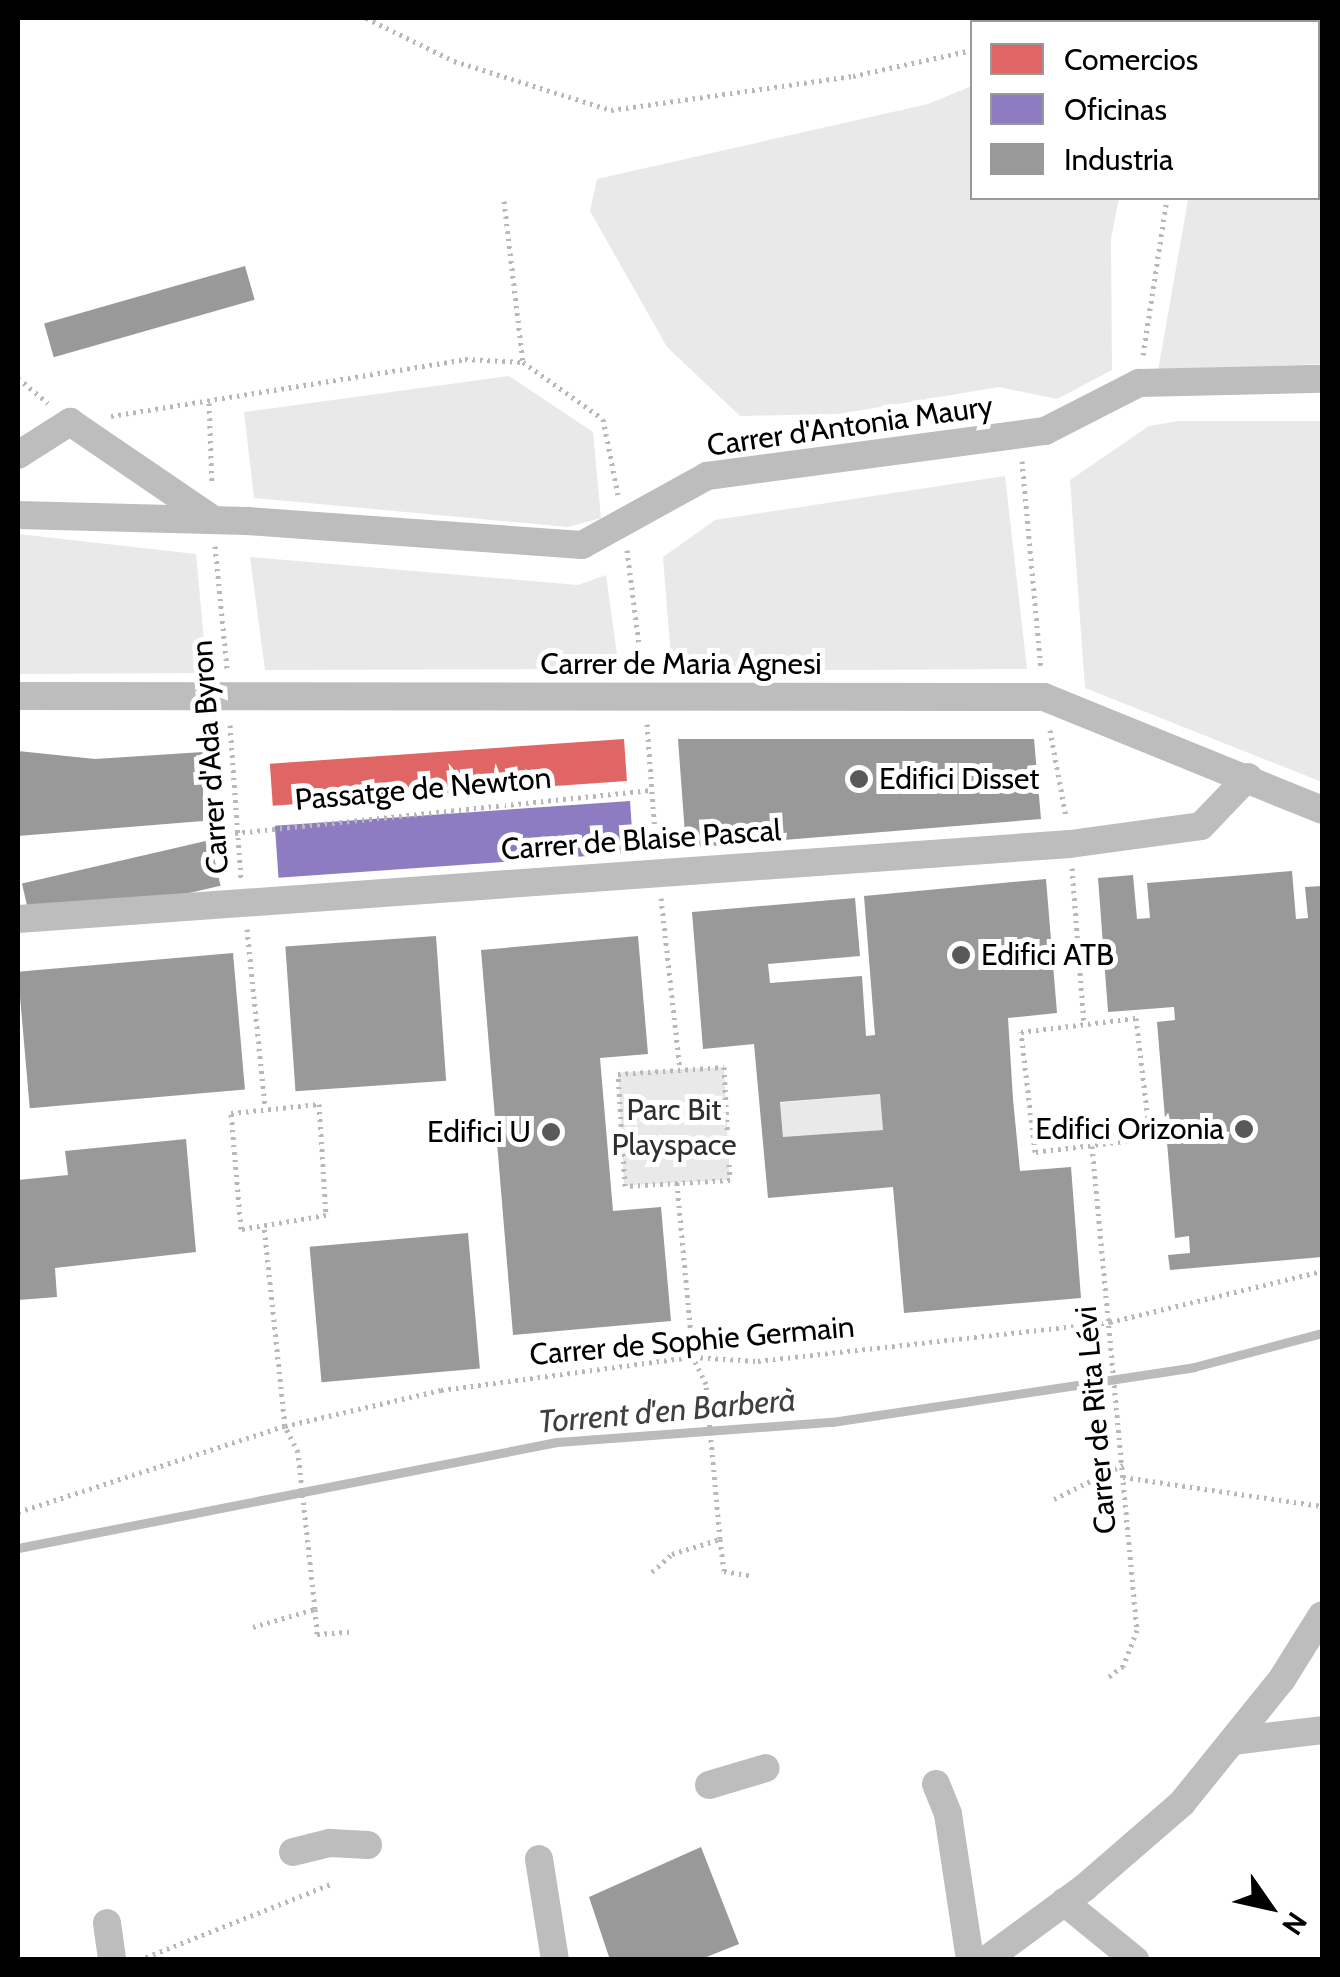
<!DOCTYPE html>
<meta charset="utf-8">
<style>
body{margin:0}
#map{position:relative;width:1340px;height:1977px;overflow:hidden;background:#fff;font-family:Cabin,sans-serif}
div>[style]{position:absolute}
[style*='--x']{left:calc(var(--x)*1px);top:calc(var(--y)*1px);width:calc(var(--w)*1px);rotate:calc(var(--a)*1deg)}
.green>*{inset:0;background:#e9e9e9;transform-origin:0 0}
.shops>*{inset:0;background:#e06666;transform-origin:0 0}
.offices>*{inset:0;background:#8e7cc3;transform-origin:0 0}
.industry>*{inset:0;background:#999;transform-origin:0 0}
.stream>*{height:9px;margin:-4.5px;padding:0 4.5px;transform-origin:4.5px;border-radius:4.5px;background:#bbb}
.path>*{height:5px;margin-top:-2.5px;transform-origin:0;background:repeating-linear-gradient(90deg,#b8b8b8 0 2.5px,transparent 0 7.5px)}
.minor>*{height:28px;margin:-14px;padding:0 14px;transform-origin:14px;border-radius:14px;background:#bdbdbd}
.dots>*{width:28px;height:28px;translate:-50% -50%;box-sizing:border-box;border:5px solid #fff;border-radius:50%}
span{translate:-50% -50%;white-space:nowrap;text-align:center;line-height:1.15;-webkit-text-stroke:10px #fff;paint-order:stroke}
.street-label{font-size:30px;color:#000}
.poi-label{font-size:30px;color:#000}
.left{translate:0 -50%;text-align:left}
.right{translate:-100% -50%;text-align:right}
.park-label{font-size:30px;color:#2e2e2e}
.water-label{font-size:32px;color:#3f3f3f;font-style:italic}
.frame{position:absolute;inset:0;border:20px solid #000;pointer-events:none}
.legend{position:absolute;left:970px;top:20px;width:350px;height:180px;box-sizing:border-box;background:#fff;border:2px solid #999;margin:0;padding:12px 18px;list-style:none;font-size:30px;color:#000}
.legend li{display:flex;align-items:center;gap:20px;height:50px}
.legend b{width:50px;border:2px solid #999}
.north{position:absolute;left:1220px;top:1857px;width:100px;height:100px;-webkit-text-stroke:8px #fff;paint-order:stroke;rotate:124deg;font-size:28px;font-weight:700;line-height:40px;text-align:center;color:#000}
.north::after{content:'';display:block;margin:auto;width:35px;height:45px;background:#000;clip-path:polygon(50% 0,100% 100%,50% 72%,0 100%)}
</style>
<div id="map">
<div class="green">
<div style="clip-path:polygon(972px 86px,972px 198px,1119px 198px,1111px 239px,1112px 370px,1057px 399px,999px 387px,839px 414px,740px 416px,667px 347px,590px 211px,597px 179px,928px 104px)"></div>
<div style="clip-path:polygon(1322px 162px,1322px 364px,1158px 371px,1188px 200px,1318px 198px)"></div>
<div style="clip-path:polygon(509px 376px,593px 432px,601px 518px,568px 527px,254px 498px,244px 412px)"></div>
<div style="clip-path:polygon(1179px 421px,1322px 421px,1322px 782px,1085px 688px,1070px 480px,1149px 426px)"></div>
<div style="clip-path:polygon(1005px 476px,1027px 669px,672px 671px,663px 557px,715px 520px)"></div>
<div style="clip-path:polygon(18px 534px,196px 554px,207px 673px,18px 674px)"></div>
<div style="clip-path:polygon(250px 557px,578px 585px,606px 575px,619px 669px,265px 670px)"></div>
<div style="left:724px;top:1067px;width:113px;height:106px;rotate:87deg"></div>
<div style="left:880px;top:1094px;width:36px;height:100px;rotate:85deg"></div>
</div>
<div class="shops">
<div style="left:624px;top:739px;width:42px;height:355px;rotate:86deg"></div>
</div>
<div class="offices">
<div style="left:630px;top:801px;width:52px;height:356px;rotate:86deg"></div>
</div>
<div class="industry">
<div style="left:245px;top:266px;width:35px;height:209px;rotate:74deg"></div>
<div style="clip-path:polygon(678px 739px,1034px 739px,1041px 819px,686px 848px)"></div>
<div style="clip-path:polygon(18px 751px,95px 759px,203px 752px,203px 821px,18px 836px)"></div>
<div style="left:210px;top:840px;width:47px;height:193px;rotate:77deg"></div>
<div style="clip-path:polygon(1292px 871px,1296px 919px,1308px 918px,1305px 887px,1322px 886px,1322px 1257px,1170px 1270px,1168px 1255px,1190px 1253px,1189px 1236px,1175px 1238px,1157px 1022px,1175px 1020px,1174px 1007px,1108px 1012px,1098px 878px,1133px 875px,1137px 919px,1150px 918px,1147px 883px)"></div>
<div style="clip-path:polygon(evenodd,1046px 879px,1057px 1013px,1008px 1018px,1013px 1099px,1020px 1171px,1071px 1167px,1081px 1298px,904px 1313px,893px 1187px,768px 1198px,754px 1044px,703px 1049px,692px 912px,855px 898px,860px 956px,768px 964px,770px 983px,862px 976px,866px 1036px,875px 1035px,864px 896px,1046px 879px,880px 1094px,883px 1130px,783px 1137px,780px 1102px,880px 1094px)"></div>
<div style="left:436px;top:936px;width:145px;height:151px;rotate:86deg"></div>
<div style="clip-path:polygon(638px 936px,648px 1054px,600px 1058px,613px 1211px,661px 1207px,671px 1321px,513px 1335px,481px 950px)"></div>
<div style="left:233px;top:953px;width:137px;height:216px;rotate:85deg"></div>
<div style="clip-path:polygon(186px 1139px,196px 1252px,55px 1268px,57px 1297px,18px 1300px,18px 1180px,68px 1175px,65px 1151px)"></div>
<div style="left:468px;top:1233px;width:136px;height:159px;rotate:85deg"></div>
<div style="clip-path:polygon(701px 1847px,739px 1944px,699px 1960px,610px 1960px,589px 1897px)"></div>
</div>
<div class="stream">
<div style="--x:18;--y:1548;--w:549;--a:-11.13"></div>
<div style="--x:557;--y:1442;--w:276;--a:-4.2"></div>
<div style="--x:832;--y:1422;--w:366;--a:-8.6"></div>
<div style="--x:1194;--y:1367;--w:132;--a:-14.9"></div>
</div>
<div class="path">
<div style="--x:366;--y:18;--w:98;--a:26"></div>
<div style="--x:454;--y:61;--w:164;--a:17.3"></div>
<div style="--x:611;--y:110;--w:244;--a:-8"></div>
<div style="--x:853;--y:76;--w:122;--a:-12.3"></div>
<div style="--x:1007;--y:22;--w:6;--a:-45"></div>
<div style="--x:504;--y:201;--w:162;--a:83.3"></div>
<div style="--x:523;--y:362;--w:98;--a:35.5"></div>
<div style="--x:603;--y:419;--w:77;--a:78.8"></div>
<div style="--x:1143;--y:355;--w:159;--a:-81.3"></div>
<div style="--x:18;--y:378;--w:39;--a:40"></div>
<div style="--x:209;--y:403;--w:82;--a:87.9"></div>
<div style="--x:111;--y:416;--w:359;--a:-9.1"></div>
<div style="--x:465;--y:359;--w:58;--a:3"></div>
<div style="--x:1022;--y:461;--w:209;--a:84.8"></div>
<div style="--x:215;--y:546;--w:124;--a:84.4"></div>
<div style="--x:627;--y:550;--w:119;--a:82.8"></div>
<div style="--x:647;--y:724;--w:123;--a:85.8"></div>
<div style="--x:230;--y:725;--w:153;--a:85.9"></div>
<div style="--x:1050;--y:730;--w:88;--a:79.6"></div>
<div style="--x:235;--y:833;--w:416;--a:-5.9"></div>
<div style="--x:1072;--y:868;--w:156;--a:85.6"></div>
<div style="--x:661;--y:898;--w:173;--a:83.7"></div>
<div style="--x:247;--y:929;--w:179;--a:84.2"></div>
<div style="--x:1136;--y:1018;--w:121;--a:83.3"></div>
<div style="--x:1150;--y:1138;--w:116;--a:173.1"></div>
<div style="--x:1035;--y:1152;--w:121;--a:-96.7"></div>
<div style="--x:1021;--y:1032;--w:116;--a:-6.9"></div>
<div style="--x:724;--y:1067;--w:113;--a:87"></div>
<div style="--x:730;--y:1180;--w:105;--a:176.7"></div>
<div style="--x:625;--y:1186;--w:112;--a:-93.6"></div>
<div style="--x:618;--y:1074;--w:106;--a:-3.8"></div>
<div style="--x:319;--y:1104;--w:111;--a:86.4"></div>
<div style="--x:326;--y:1215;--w:86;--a:170.6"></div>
<div style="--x:241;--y:1229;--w:116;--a:-94.9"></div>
<div style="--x:231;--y:1113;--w:88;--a:-5.8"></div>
<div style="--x:1092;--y:1146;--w:486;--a:84.7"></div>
<div style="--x:1137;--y:1630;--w:39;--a:111"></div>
<div style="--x:1123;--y:1666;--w:21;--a:143"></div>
<div style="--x:1123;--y:1477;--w:201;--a:8.3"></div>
<div style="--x:1054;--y:1499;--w:77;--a:-26.2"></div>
<div style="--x:18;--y:1512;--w:281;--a:-17.9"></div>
<div style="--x:285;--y:1426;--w:160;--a:-13"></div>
<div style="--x:441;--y:1390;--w:254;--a:-7.5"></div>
<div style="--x:693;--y:1357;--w:65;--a:3.5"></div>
<div style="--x:758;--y:1361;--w:354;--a:-6.3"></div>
<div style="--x:1110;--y:1322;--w:218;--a:-13.5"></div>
<div style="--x:720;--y:1539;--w:32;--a:83"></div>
<div style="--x:724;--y:1571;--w:28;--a:10"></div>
<div style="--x:652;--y:1572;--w:27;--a:-42"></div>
<div style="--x:672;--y:1554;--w:50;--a:-17.4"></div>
<div style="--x:720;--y:1539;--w:156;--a:-95.2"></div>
<div style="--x:706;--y:1384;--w:30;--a:-116"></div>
<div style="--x:693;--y:1357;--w:175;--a:-95.3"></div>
<div style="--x:315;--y:1609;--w:25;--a:85"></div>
<div style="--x:317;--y:1634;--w:32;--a:-4"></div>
<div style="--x:253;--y:1627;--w:65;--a:-16.2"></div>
<div style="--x:315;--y:1609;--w:158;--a:-96.2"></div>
<div style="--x:298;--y:1452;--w:29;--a:-117"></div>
<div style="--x:285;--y:1426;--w:202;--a:-96"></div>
<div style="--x:139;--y:1960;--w:206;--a:-21.6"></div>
</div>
<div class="minor">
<div style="--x:1318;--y:77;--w:4;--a:27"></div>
<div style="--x:1318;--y:122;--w:4;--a:-14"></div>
<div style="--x:18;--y:455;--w:62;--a:-32.4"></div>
<div style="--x:70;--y:422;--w:172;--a:34.3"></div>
<div style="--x:18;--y:515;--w:229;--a:1.5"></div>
<div style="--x:247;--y:521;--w:336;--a:4.1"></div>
<div style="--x:582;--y:545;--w:143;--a:-28.9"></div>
<div style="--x:707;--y:476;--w:341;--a:-7.6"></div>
<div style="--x:1045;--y:431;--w:106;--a:-27.1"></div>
<div style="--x:1139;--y:383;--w:183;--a:-1.3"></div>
<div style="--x:18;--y:696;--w:1026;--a:0.06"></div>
<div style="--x:1044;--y:697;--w:300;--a:22.1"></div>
<div style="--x:18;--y:919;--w:1055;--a:-4.08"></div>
<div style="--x:1070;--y:844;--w:132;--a:-7.8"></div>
<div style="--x:1201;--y:826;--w:68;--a:-46.2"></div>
<div style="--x:1233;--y:1741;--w:90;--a:-7"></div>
<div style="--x:936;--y:1784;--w:32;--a:68"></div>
<div style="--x:948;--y:1814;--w:148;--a:81.4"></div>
<div style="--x:709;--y:1785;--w:59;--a:-16.6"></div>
<div style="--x:293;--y:1852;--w:38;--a:-14"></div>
<div style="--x:330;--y:1843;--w:38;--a:3"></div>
<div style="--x:539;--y:1859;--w:102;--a:81"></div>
<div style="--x:1064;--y:1902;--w:92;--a:39.2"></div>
<div style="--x:107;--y:1923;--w:37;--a:82"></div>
<div style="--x:986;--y:1960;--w:122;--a:-36.3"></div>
<div style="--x:1084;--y:1888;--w:130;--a:-40.9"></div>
<div style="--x:1182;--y:1803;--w:159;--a:-51.1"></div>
<div style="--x:1282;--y:1679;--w:75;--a:-58"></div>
</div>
<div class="dots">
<div style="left:859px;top:779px;background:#595959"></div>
<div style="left:961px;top:955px;background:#595959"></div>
<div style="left:1244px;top:1129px;background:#595959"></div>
<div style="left:551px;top:1132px;background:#595959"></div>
</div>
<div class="street-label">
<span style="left:850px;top:426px;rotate:-8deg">Carrer d'Antonia Maury</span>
<span style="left:681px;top:664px">Carrer de Maria Agnesi</span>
<span style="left:210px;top:757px;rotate:-94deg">Carrer d'Ada Byron</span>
<span style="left:423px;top:789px;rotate:-5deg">Passatge de Newton</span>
<span style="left:641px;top:840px;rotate:-4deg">Carrer de Blaise Pascal</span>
<span style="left:692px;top:1341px;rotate:-5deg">Carrer de Sophie Germain</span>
<span style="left:1096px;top:1420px;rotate:-95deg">Carrer de Rita Lévi</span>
</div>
<div class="poi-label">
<span class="left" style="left:879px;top:779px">Edifici Disset</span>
<span class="left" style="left:981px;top:955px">Edifici ATB</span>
<span class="right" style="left:1224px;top:1129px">Edifici Orizonia</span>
<span class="right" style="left:531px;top:1132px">Edifici U</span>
</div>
<div class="park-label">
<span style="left:674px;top:1127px">Parc Bit<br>Playspace</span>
</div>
<div class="water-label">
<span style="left:667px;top:1411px;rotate:-5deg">Torrent d'en Barberà</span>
</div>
<div class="frame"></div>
<ul class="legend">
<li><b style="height:28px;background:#e06666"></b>Comercios</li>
<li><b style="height:28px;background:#8e7cc3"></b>Oficinas</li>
<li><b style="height:28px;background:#999"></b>Industria</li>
</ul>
<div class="north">N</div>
</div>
